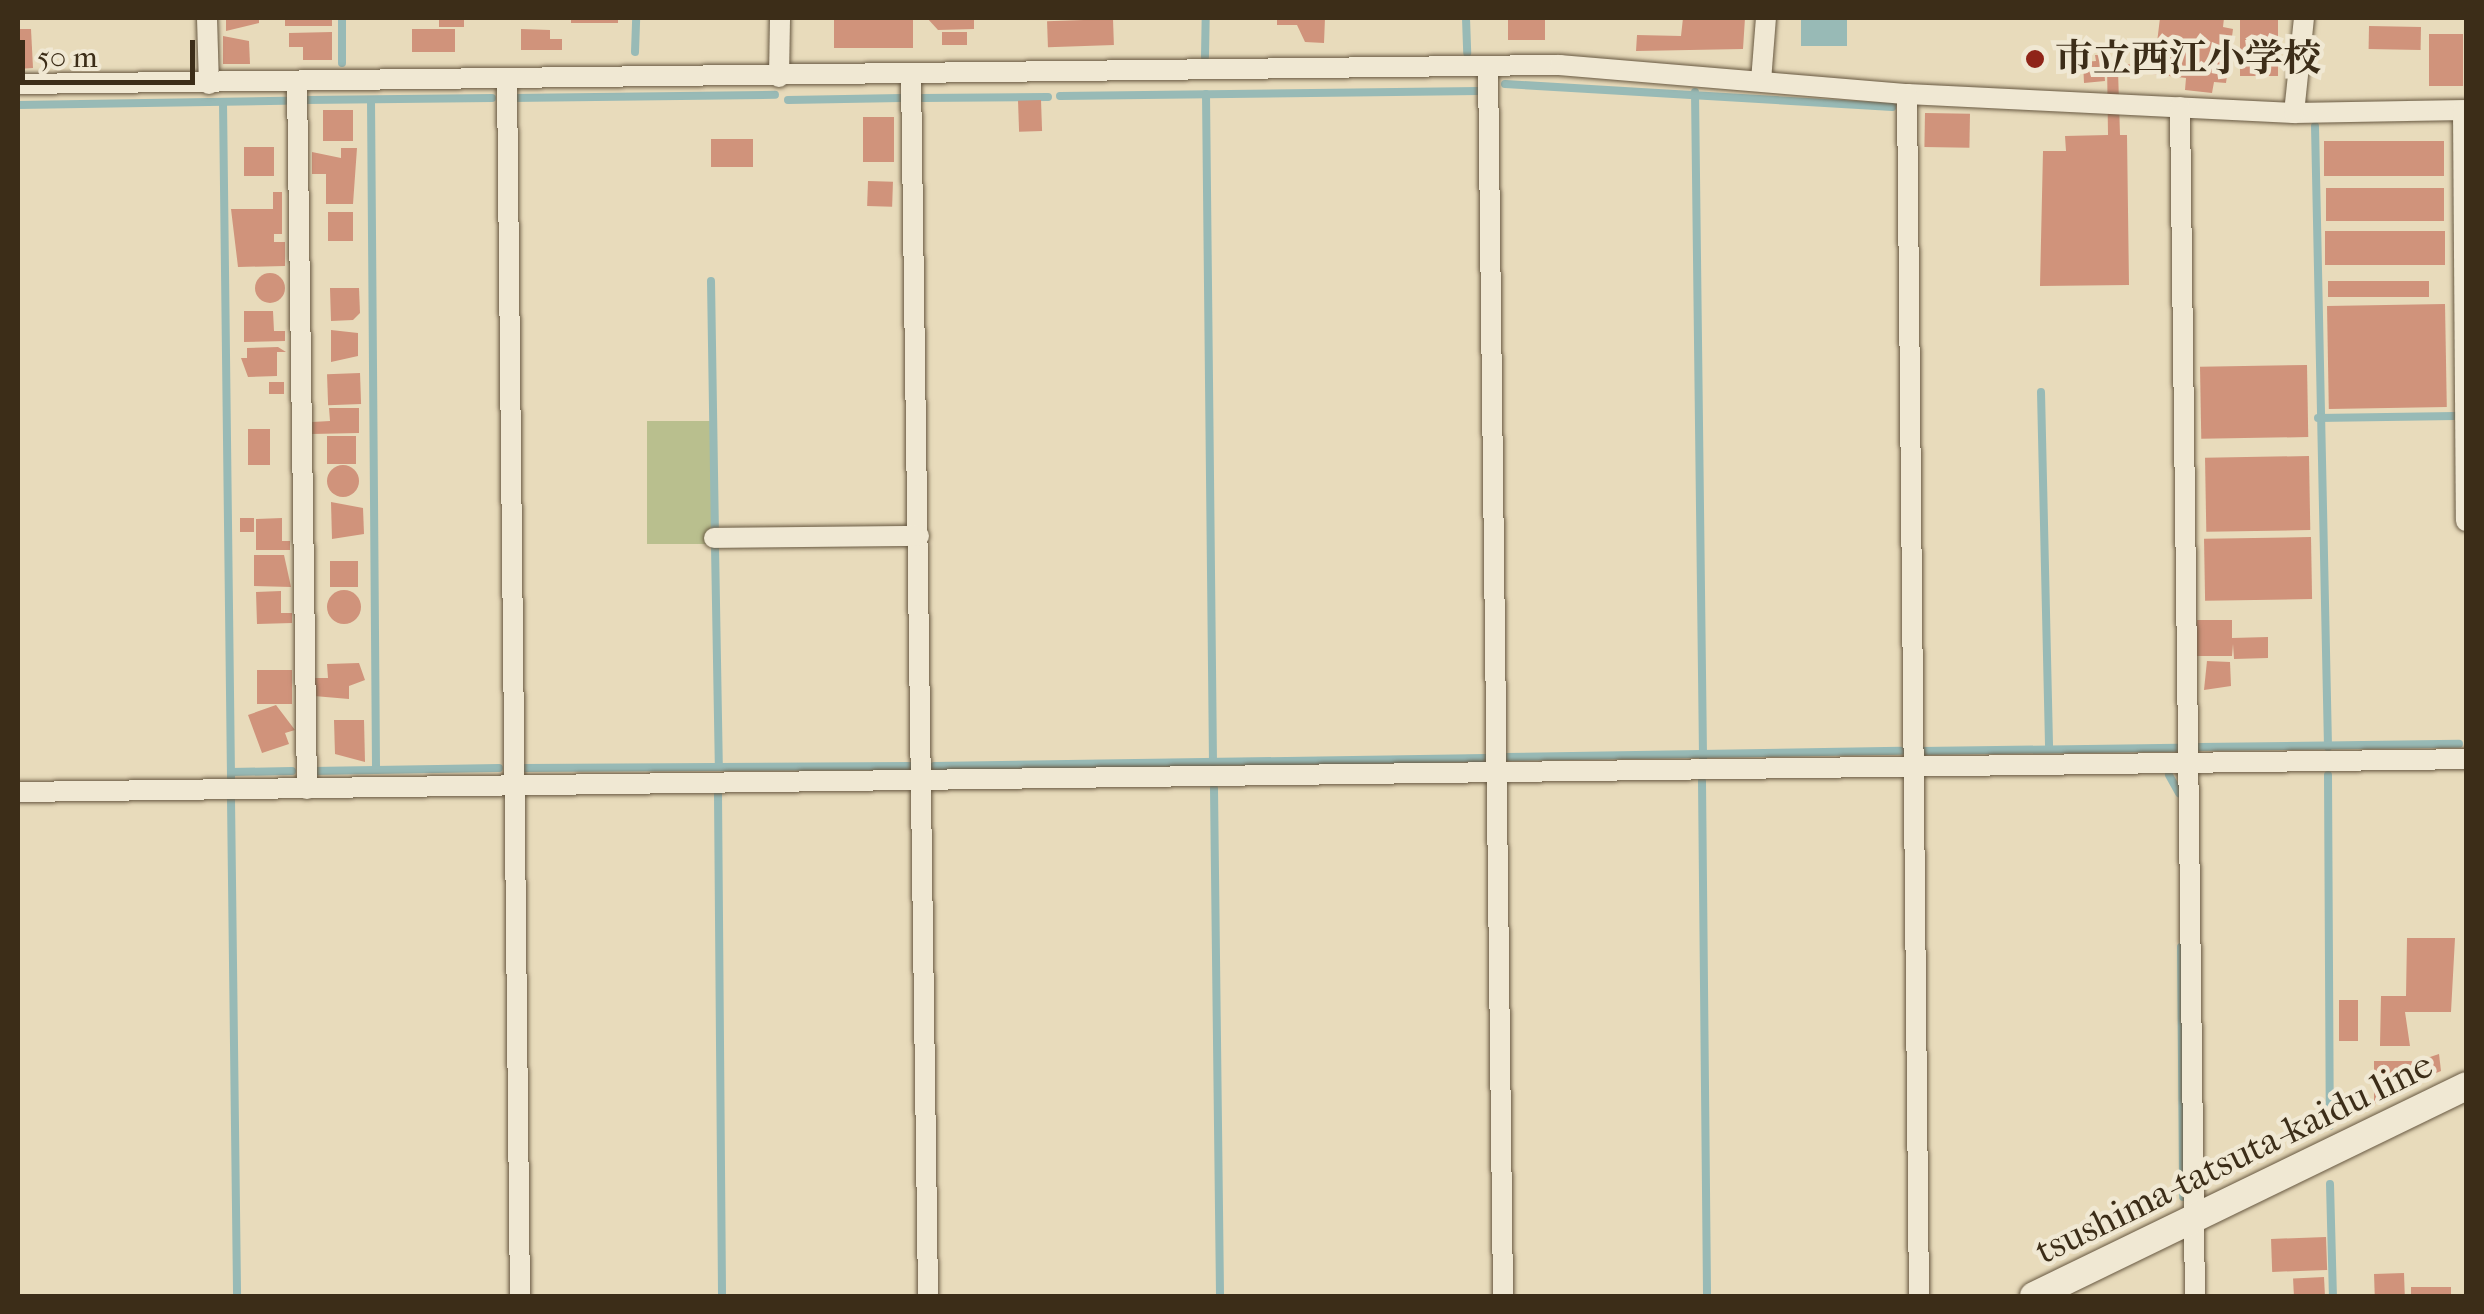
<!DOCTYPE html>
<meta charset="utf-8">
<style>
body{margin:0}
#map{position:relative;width:2484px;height:1314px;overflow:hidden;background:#e8dbbb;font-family:"IM FELL French Canon","Noto Serif JP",serif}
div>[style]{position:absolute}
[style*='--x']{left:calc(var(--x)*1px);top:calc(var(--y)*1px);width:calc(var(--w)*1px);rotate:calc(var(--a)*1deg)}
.green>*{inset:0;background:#b9bf8e;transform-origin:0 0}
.water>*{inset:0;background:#98bab6;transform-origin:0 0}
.stream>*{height:8px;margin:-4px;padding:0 4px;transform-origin:4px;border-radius:4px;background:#98bab6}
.building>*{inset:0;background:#d0937b;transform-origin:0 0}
.round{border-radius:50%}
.roads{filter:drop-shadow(0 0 2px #675841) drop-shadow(0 0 2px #675841)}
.minor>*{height:20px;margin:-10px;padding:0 10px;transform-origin:10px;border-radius:10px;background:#f0e8d3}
.secondary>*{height:28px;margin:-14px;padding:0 14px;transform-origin:14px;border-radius:14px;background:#f0e8d3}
.dots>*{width:28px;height:28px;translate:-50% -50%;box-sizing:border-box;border:5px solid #f0e8d3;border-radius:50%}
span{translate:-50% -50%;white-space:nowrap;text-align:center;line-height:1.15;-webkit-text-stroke:9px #f0e8d3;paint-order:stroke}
.poi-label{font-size:38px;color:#3c2d18;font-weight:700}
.left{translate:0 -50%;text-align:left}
.street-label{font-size:38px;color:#3c2d18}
.frame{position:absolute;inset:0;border:20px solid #3c2d18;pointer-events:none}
.scale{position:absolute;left:20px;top:40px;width:175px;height:45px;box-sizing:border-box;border:5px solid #3c2d18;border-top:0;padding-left:12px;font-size:30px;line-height:35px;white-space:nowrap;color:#3c2d18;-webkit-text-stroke:8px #f0e8d3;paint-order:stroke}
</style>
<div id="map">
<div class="green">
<div style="left:712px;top:421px;width:123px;height:65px;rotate:90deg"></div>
</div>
<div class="water">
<div style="left:1801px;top:18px;width:46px;height:28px"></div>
</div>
<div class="stream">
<div style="--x:342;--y:18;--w:45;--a:90"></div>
<div style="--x:1466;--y:18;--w:35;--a:88"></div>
<div style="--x:635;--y:52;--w:34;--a:-88"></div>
<div style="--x:1205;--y:57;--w:39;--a:-89"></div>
<div style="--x:1505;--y:84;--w:388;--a:3.4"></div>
<div style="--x:1695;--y:92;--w:669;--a:89.31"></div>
<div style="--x:1206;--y:94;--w:668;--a:89.4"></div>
<div style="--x:1060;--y:96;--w:419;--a:-0.7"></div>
<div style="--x:512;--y:98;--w:263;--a:-0.7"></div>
<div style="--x:922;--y:98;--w:126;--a:-0.5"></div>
<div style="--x:306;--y:100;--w:186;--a:-0.6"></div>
<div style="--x:371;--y:100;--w:670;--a:89.57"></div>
<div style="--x:788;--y:100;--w:113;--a:-1"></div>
<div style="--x:223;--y:102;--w:676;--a:89.32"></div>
<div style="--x:18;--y:105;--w:267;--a:-0.9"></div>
<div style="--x:2315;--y:126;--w:621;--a:88.8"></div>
<div style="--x:711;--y:281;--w:248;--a:89.1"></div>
<div style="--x:2041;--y:392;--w:357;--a:88.7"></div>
<div style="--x:2318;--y:418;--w:137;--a:-0.8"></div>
<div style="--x:715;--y:546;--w:219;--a:89"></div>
<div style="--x:2198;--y:747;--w:261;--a:-0.7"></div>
<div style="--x:1921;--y:751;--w:257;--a:-0.7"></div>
<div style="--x:1504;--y:757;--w:397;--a:-0.9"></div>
<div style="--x:934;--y:766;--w:552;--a:-0.83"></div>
<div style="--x:522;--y:768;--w:389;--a:-0.3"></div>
<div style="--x:313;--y:771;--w:186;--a:-0.9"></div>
<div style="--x:231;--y:772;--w:61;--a:-0.9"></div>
<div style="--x:2169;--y:775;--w:21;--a:61"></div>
<div style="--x:2328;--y:775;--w:351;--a:89.7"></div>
<div style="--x:1702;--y:781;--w:515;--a:89.44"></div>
<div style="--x:1214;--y:788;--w:508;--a:89.32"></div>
<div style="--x:718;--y:794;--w:502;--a:89.54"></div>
<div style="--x:231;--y:799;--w:497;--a:89.3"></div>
<div style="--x:2181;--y:947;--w:250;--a:89.5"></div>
<div style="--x:2330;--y:1184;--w:112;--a:88.5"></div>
</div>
<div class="building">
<div style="clip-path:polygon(226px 18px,259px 18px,259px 23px,226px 31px)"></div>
<div style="left:285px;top:18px;width:47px;height:8px"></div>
<div style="left:439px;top:18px;width:25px;height:9px"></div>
<div style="left:571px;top:18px;width:47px;height:5px"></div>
<div style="left:834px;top:18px;width:79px;height:30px"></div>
<div style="clip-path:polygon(927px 18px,974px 18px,974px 29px,938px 30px)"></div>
<div style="clip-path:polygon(1277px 18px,1325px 18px,1324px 43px,1305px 42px,1297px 25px,1277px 25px)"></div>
<div style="left:1508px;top:18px;width:37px;height:22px"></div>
<div style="clip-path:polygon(1683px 18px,1745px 18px,1743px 49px,1636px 51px,1637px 35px,1681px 36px)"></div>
<div style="clip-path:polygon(2160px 18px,2224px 18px,2223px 27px,2233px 29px,2226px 83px,2214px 82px,2212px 93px,2185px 90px,2186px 78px,2118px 70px,2120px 135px,2127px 135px,2129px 285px,2040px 286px,2043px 151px,2066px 151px,2065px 136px,2108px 135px,2107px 62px,2154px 67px)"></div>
<div style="left:2240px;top:18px;width:38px;height:58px"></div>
<div style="left:1113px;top:19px;width:26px;height:66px;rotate:88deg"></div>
<div style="left:2369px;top:26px;width:52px;height:23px;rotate:1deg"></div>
<div style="clip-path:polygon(18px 29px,31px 29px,33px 68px,18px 69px)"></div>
<div style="left:412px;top:29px;width:43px;height:23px"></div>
<div style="clip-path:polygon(521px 29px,550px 30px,550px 39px,562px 39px,562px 50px,521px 50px)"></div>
<div style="clip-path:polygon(332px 32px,332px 60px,303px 60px,303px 47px,289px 47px,289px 33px)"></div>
<div style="left:942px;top:32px;width:25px;height:13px"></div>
<div style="left:2429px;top:34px;width:34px;height:52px"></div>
<div style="clip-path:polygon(223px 36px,249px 41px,250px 64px,223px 64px)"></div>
<div style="clip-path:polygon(2095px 55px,2103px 55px,2105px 81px,2084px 83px,2083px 62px,2096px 61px)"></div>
<div style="left:1041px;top:100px;width:31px;height:23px;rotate:88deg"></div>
<div style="left:353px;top:110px;width:31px;height:30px;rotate:90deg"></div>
<div style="left:1925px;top:113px;width:45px;height:34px;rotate:1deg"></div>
<div style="left:863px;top:117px;width:31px;height:45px"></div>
<div style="left:753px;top:139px;width:28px;height:42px;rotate:90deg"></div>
<div style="left:2444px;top:141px;width:35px;height:120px;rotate:90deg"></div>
<div style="left:244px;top:147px;width:30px;height:29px"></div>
<div style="clip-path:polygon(341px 148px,357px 148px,353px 204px,326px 204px,326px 174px,312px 174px,312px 152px,341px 158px)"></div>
<div style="left:868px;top:181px;width:25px;height:25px;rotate:2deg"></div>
<div style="left:2444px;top:188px;width:33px;height:118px;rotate:90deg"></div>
<div style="clip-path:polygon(273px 192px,282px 192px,282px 234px,274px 234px,274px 242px,285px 242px,285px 266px,238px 267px,231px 209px,273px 209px)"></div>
<div style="left:328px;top:212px;width:25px;height:29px"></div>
<div style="left:2445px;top:231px;width:34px;height:120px;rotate:90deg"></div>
<div class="round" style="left:255px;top:273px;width:30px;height:30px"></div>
<div style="left:2429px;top:281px;width:16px;height:101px;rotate:90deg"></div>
<div style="clip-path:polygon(330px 288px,359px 288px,360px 313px,353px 320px,331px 321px)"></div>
<div style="left:2445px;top:304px;width:103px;height:118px;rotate:89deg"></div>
<div style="clip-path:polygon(244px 311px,273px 311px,274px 331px,285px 331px,285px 341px,244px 342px)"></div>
<div style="clip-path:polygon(331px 330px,358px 333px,358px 356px,331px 362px)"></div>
<div style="clip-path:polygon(278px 347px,286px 352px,277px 352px,277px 376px,248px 377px,241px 358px,247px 358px,247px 348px)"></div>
<div style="left:2307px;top:365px;width:72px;height:107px;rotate:89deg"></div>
<div style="left:360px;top:373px;width:31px;height:33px;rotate:88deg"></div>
<div style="left:284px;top:382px;width:12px;height:15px;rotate:90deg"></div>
<div style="clip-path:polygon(329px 408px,359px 408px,359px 433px,312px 434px,312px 422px,330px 421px)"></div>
<div style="left:248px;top:429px;width:22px;height:36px"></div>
<div style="left:356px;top:436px;width:28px;height:29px;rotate:90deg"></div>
<div style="left:2309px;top:456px;width:74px;height:104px;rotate:89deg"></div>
<div class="round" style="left:327px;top:465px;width:32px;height:32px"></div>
<div style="clip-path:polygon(331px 502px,363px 508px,364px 534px,332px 539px)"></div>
<div style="left:240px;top:518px;width:14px;height:14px"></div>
<div style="clip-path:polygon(282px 518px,282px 541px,290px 541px,290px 550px,256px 550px,256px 519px)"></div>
<div style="left:2311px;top:537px;width:62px;height:107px;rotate:89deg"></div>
<div style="clip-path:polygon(254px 555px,284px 555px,291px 587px,254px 586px)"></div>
<div style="left:330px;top:561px;width:28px;height:26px"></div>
<div class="round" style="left:327px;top:590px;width:34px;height:34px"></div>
<div style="clip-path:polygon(281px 591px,281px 613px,292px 613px,292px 623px,257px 624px,256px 592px)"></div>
<div style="clip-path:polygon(2197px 620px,2232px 620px,2232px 638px,2268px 637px,2268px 658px,2234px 659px,2233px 644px,2232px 656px,2197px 656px)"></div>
<div style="clip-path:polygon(2207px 661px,2230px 662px,2231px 686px,2204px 690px)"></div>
<div style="clip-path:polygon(359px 663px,365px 680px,349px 686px,349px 699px,314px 696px,313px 678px,328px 678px,327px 664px)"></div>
<div style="left:292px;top:670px;width:34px;height:35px;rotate:90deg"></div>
<div style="clip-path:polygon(276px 705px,295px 730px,285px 733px,289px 744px,262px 753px,248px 715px)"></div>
<div style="clip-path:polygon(334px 720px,364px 720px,365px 762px,335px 754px)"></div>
<div style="clip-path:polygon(2407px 938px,2455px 938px,2451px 1012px,2405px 1012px,2410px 1046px,2380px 1046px,2381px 996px,2406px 996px)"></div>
<div style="left:2339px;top:1000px;width:19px;height:41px"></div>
<div style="clip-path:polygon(2439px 1054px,2441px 1071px,2417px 1081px,2415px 1062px)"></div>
<div style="clip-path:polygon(2374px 1061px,2412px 1061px,2411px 1086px,2374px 1104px)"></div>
<div style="left:2326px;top:1237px;width:33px;height:55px;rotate:88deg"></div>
<div style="left:2404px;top:1273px;width:23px;height:30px;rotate:88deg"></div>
<div style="left:2324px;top:1277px;width:19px;height:31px;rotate:87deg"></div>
<div style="left:2451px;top:1287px;width:9px;height:40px;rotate:90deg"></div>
</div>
<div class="roads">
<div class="minor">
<div style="--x:207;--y:18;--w:66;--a:88.3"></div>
<div style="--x:1488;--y:66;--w:1230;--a:89.3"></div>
<div style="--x:911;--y:76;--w:1220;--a:89.2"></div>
<div style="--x:779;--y:77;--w:59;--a:-89"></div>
<div style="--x:507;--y:80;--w:1216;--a:89.39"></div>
<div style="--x:1761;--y:81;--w:63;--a:-85.5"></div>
<div style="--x:297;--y:83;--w:706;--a:89.19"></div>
<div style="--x:18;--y:84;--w:1542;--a:-0.71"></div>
<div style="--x:1560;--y:65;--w:348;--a:4.8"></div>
<div style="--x:1907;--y:94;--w:387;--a:2.8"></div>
<div style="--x:2294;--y:113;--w:172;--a:-1"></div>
<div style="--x:1907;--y:94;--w:1202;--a:89.43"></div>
<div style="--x:2180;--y:107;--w:1189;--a:89.28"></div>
<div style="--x:2463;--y:111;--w:410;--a:89.6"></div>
<div style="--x:2294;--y:113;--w:96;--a:-84"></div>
<div style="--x:714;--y:538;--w:205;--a:-0.6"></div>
<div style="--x:18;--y:792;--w:2448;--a:-0.77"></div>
</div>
<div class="secondary">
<div style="--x:2034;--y:1296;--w:480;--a:-25.9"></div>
</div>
</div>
<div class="dots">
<div style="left:2035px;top:59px;background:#8f2418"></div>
</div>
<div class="poi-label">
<span class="left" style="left:2055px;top:59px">市立西江小学校</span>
</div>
<div class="street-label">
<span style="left:2234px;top:1158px;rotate:-26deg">tsushima-tatsuta-kaidu line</span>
</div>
<div class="frame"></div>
<div class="scale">50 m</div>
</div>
